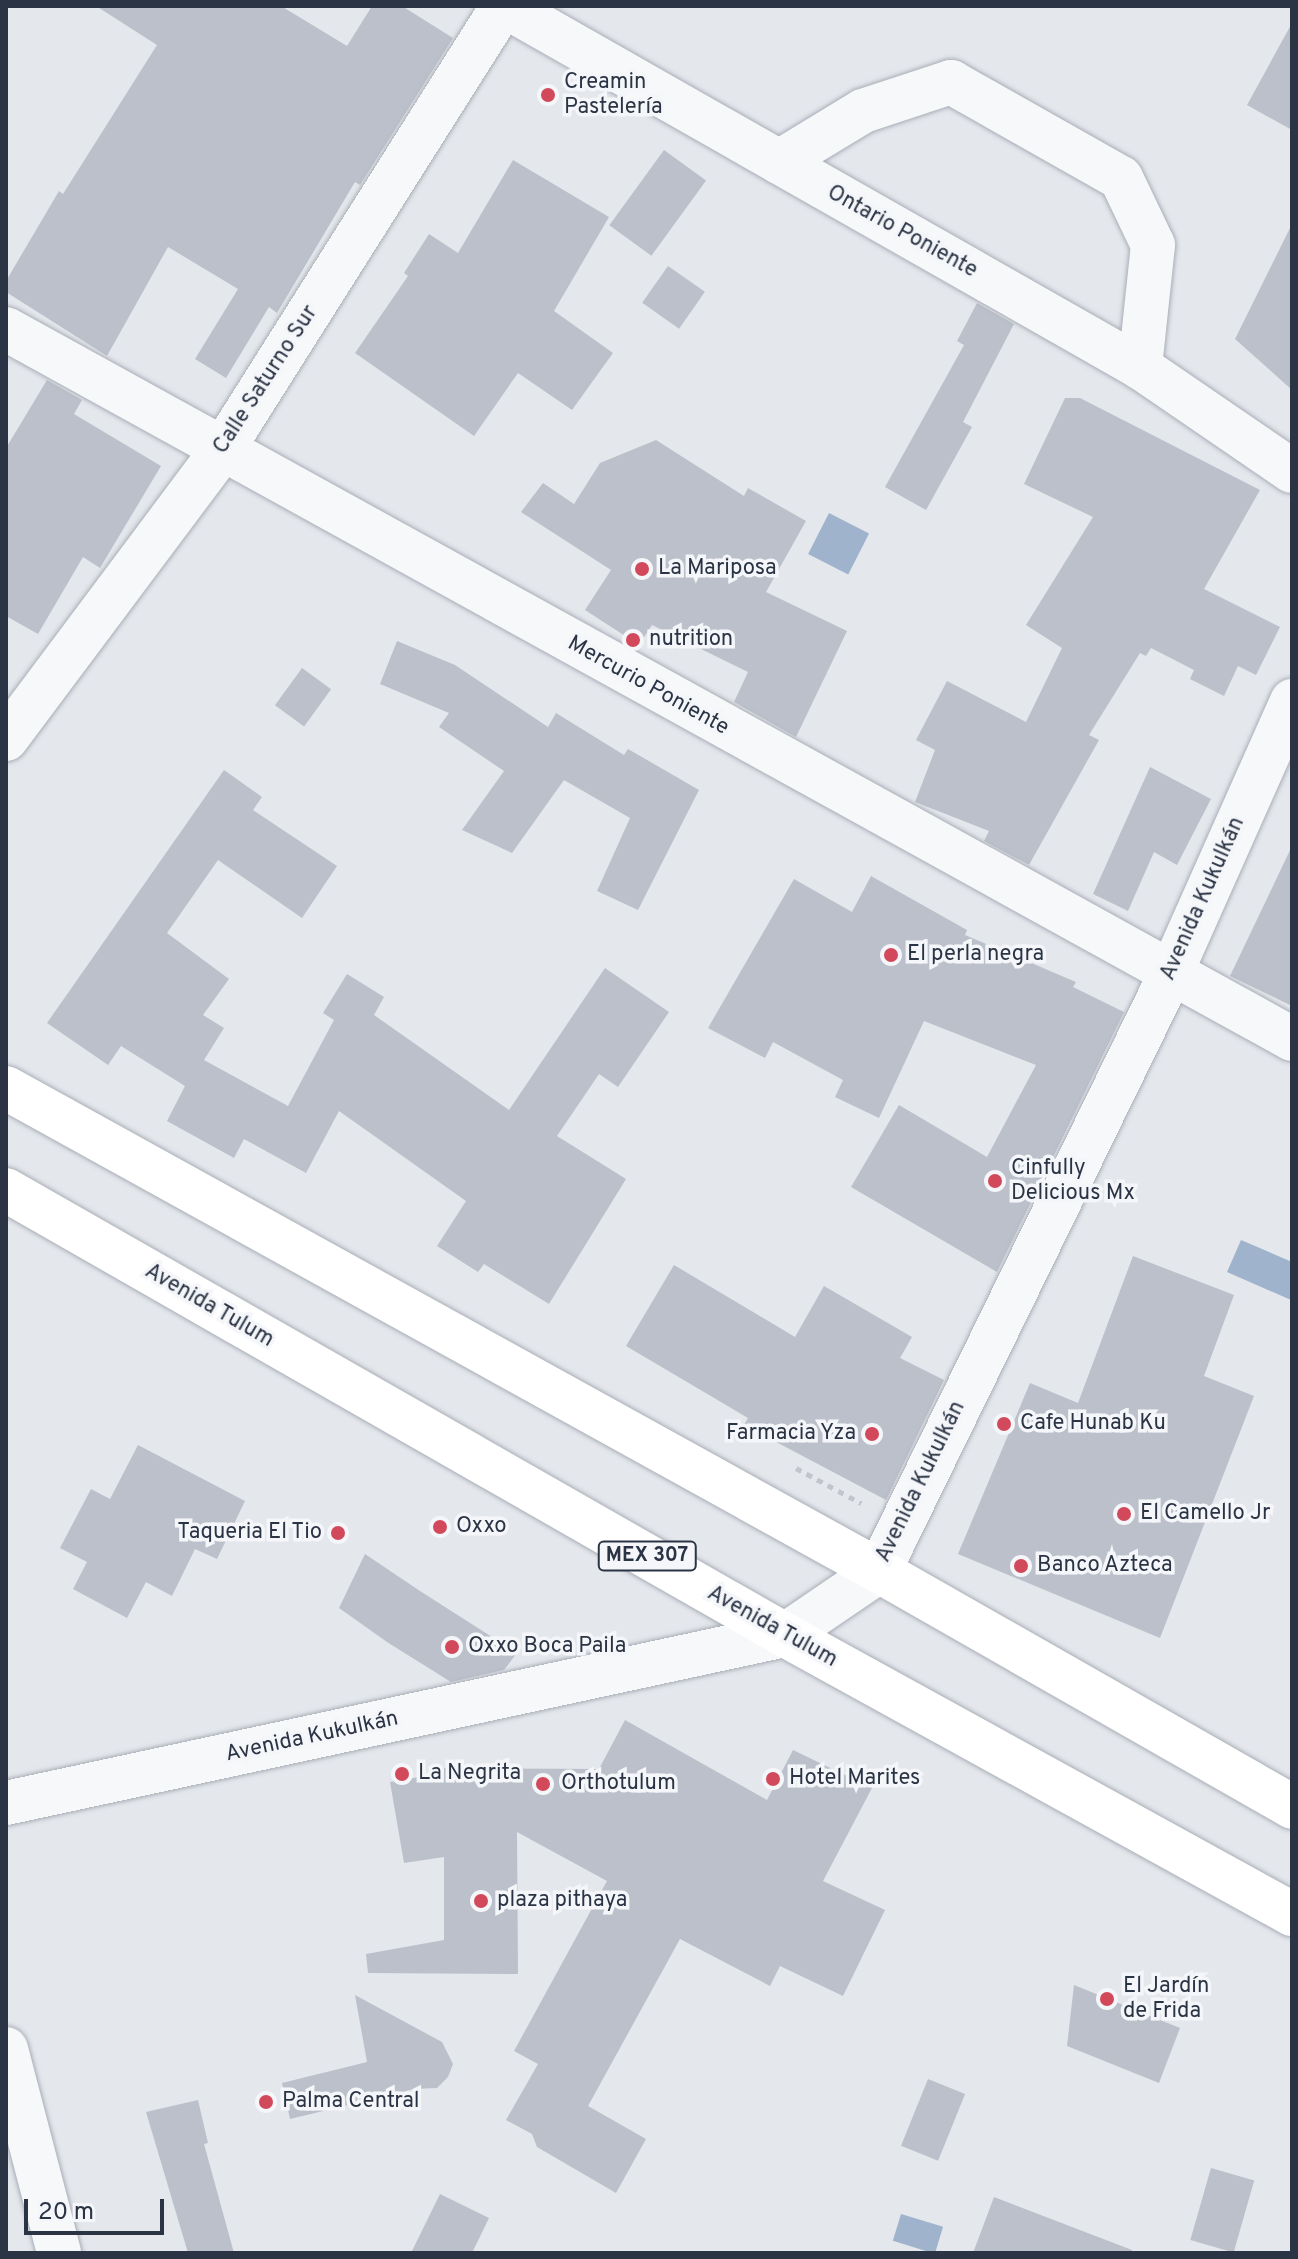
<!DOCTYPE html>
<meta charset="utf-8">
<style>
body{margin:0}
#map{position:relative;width:1298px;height:2259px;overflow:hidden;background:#e4e7ec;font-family:Overpass,sans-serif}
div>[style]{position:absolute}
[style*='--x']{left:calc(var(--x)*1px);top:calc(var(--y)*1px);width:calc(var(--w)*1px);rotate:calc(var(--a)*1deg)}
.water>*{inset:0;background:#9fb4cc;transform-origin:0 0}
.building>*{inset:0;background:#bbc0ca;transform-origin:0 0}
.path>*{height:5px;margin-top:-2.5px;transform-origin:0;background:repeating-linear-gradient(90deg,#c2c5cb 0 6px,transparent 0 12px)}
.roads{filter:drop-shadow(0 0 2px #a9aeb7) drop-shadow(0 0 2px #a9aeb7)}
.minor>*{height:44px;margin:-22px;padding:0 22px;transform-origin:22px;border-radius:22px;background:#f7f8fa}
.major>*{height:44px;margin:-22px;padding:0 22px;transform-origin:22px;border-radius:22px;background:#fff}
.dots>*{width:22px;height:22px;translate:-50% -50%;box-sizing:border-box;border:4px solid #f4f6f9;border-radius:50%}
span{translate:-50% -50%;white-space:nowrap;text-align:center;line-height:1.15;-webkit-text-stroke:7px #f4f6f9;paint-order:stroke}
.shield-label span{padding:2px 6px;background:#f4f6f9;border:2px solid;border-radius:6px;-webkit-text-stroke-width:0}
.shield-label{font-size:20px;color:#2b3445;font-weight:700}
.poi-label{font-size:22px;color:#2b3445}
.left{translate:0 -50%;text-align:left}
.right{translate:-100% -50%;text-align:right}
.street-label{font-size:22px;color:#2b3445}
.frame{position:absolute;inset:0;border:8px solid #2b3445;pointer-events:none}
.scale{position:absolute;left:24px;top:2199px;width:140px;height:36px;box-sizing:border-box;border:4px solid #2b3445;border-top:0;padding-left:10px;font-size:24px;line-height:28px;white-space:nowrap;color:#2b3445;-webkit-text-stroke:6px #f4f6f9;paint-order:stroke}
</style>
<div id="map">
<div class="water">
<div style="left:829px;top:513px;width:45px;height:46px;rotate:27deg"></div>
<div style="clip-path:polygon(1241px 1240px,1292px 1262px,1291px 1300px,1227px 1272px)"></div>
<div style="left:901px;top:2214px;width:44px;height:28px;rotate:17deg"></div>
</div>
<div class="building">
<div style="clip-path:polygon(96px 6px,281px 6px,347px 46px,372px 6px,402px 6px,453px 38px,360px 185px,355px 182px,277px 313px,269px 307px,226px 378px,195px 359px,238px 289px,168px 247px,107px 356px,6px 292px,6px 281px,59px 191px,63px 194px,157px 45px)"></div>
<div style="clip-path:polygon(1292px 23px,1292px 130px,1247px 105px)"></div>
<div style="left:664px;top:150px;width:52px;height:93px;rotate:36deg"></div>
<div style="clip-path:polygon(513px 160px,609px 217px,554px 311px,613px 353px,572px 410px,518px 373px,474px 436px,355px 353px,408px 276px,404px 273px,429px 234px,458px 253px)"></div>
<div style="clip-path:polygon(1292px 224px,1292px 390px,1235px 339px)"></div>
<div style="left:668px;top:266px;width:45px;height:45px;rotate:35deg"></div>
<div style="clip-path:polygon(977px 303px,1014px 324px,963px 422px,972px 427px,926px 510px,885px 487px,964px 345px,957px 341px)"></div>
<div style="clip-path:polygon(47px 380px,82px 400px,74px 414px,161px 466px,100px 568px,83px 557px,38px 634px,6px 616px,6px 448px)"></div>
<div style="clip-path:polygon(1065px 398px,1080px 398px,1260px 490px,1204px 589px,1280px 627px,1256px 675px,1238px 666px,1224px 696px,1190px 679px,1194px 670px,1151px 648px,1146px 656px,1140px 653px,1089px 735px,1099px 740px,1029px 865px,984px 841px,989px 831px,915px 802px,935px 750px,916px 740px,947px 681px,1026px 722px,1062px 648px,1026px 625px,1093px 517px,1024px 484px)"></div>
<div style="clip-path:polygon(656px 440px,744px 496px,748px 488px,806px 521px,766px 592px,847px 631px,796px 737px,734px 702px,748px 672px,652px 625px,639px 645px,585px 610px,611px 570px,521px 512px,543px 483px,574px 504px,600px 463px)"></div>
<div style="clip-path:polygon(397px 641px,455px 665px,548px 727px,556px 713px,624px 755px,628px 749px,699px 790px,638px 910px,597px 891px,630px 818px,564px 780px,512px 853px,462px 830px,504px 771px,439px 727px,449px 713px,380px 684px)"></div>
<div style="left:302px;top:668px;width:36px;height:46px;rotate:36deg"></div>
<div style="clip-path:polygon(1150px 767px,1211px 799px,1177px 865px,1154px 852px,1128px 911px,1093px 894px)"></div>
<div style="clip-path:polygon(224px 770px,262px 797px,253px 810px,337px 866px,302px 918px,218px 860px,167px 933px,229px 979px,203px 1015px,224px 1028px,204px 1060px,288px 1106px,334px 1020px,323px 1013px,347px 974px,384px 997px,374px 1015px,509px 1110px,605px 968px,669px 1012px,618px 1087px,599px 1074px,557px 1136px,626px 1179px,549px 1304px,484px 1264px,478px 1272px,437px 1246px,466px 1201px,339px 1111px,306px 1173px,244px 1139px,234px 1158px,167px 1121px,185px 1086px,121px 1046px,108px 1065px,47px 1023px)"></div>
<div style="clip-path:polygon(1292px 846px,1292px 1006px,1230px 976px)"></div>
<div style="clip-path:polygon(871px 876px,967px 930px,965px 935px,1076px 982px,1073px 987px,1124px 1012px,997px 1272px,851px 1187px,899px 1105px,987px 1157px,1036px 1065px,924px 1021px,879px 1118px,835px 1097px,843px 1080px,773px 1042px,765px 1058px,708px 1028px,794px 879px,852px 912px)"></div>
<div style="clip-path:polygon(1133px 1256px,1234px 1295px,1204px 1376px,1254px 1396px,1160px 1638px,958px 1554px,1030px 1383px,1078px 1403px)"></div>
<div style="clip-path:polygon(674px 1265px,795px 1337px,824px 1286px,912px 1337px,900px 1358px,944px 1380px,886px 1500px,744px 1425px,748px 1418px,626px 1346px)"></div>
<div style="clip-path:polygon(138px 1445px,245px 1501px,217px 1559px,195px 1549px,172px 1596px,146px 1582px,127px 1618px,73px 1589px,87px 1562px,60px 1548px,91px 1489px,110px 1499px)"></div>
<div style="clip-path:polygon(365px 1554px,420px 1591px,517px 1653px,504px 1670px,451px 1682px,387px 1642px,339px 1608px)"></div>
<div style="clip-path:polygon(625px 1720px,767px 1800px,793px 1750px,872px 1788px,823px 1881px,885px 1910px,843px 1996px,780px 1966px,770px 1986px,680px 1939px,588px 2106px,646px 2139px,616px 2193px,537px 2147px,532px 2134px,506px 2120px,538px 2064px,514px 2051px,607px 1881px,517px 1832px,518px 1974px,368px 1973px,366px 1954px,444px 1940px,444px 1857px,404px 1863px,390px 1782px,444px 1773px,444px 1768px,599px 1769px)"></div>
<div style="clip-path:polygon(1074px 1985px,1180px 2028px,1159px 2083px,1067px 2046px)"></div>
<div style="clip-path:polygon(355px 1995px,442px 2042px,453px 2064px,448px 2077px,437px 2088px,414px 2089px,290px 2119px,282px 2083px,367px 2062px)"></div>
<div style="left:928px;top:2079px;width:40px;height:72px;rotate:22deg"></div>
<div style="clip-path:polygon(198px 2100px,208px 2143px,204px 2144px,234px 2253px,188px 2253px,146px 2112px)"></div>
<div style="left:1211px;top:2168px;width:45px;height:75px;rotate:16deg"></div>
<div style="clip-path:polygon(440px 2194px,489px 2218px,472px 2253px,411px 2253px)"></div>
<div style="clip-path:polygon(994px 2197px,1132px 2250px,1132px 2253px,973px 2253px)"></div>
</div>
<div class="path">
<div style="--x:796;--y:1468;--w:74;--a:28.3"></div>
</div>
<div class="roads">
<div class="minor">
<div style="--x:505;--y:6;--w:730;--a:29.62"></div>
<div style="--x:1140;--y:367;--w:184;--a:34.4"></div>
<div style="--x:779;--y:162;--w:98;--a:-31.3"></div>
<div style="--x:863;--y:111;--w:93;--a:-18.2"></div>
<div style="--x:951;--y:82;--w:195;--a:29.5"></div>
<div style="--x:1121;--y:178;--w:74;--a:64.5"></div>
<div style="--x:1153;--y:245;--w:123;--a:96.1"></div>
<div style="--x:6;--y:329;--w:1469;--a:28.9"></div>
<div style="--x:6;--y:739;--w:359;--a:-53.2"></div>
<div style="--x:221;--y:452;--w:528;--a:-57.7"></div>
<div style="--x:6;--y:1803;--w:797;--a:-12.17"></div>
<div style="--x:785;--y:1635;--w:114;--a:-34.2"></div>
<div style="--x:879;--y:1571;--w:665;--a:-63.97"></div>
<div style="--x:1171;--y:973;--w:298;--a:-66"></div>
<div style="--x:6;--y:2049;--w:211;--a:75.4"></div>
</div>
<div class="major">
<div style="--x:6;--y:1088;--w:998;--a:28.95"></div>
<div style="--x:879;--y:1571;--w:476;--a:29.7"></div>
<div style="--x:6;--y:1190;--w:897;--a:29.74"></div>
<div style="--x:785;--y:1635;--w:579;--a:28.82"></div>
</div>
</div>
<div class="dots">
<div style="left:548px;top:95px;background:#d1495b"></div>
<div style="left:642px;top:569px;background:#d1495b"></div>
<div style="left:633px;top:640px;background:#d1495b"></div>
<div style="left:891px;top:955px;background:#d1495b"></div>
<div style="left:995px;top:1181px;background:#d1495b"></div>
<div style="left:1004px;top:1424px;background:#d1495b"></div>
<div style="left:872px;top:1434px;background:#d1495b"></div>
<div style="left:1124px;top:1514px;background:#d1495b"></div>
<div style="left:440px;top:1527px;background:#d1495b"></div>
<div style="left:338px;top:1533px;background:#d1495b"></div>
<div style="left:1021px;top:1566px;background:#d1495b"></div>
<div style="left:452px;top:1647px;background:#d1495b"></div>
<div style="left:402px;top:1774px;background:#d1495b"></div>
<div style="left:773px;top:1779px;background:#d1495b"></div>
<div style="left:543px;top:1784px;background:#d1495b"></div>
<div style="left:481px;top:1901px;background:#d1495b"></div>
<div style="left:1107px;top:1999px;background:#d1495b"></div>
<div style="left:266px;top:2102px;background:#d1495b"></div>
</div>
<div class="shield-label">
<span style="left:647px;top:1556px">MEX 307</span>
</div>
<div class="poi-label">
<span class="left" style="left:564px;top:95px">Creamin<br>Pastelería</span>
<span class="left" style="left:658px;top:569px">La Mariposa</span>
<span class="left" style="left:649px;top:640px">nutrition</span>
<span class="left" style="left:907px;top:955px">El perla negra</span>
<span class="left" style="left:1011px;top:1181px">Cinfully<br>Delicious Mx</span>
<span class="left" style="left:1020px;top:1424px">Cafe Hunab Ku</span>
<span class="right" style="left:856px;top:1434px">Farmacia Yza</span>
<span class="left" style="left:1140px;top:1514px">El Camello Jr</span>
<span class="left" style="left:456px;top:1527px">Oxxo</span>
<span class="right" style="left:322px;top:1533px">Taqueria El Tio</span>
<span class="left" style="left:1037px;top:1566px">Banco Azteca</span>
<span class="left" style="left:468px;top:1647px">Oxxo Boca Paila</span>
<span class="left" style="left:418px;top:1774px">La Negrita</span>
<span class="left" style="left:789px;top:1779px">Hotel Marites</span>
<span class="left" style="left:561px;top:1784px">Orthotulum</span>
<span class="left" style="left:497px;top:1901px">plaza pithaya</span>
<span class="left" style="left:1123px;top:1999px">El Jardín<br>de Frida</span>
<span class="left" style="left:282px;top:2102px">Palma Central</span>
</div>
<div class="street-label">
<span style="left:902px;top:232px;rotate:29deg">Ontario Poniente</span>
<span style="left:266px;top:380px;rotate:-57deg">Calle Saturno Sur</span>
<span style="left:648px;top:686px;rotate:29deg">Mercurio Poniente</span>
<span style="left:1203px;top:899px;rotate:-66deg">Avenida Kukulkán</span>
<span style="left:209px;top:1306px;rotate:30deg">Avenida Tulum</span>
<span style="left:921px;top:1482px;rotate:-64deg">Avenida Kukulkán</span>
<span style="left:772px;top:1627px;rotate:29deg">Avenida Tulum</span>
<span style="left:312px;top:1737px;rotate:-12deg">Avenida Kukulkán</span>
</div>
<div class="frame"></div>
<div class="scale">20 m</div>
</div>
